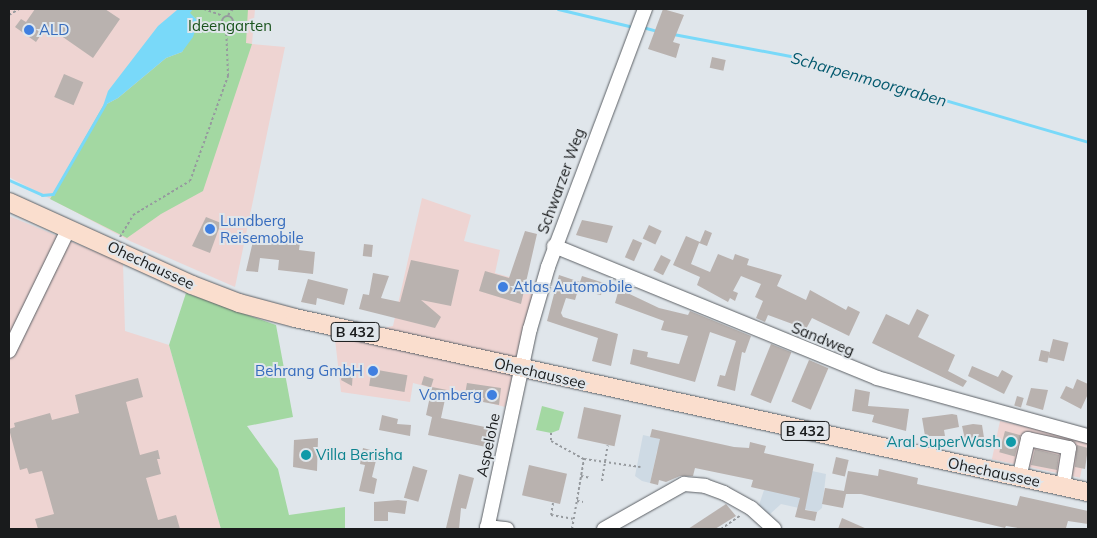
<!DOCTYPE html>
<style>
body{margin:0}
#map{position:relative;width:1097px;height:538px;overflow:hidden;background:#e0e6eb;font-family:Mulish,sans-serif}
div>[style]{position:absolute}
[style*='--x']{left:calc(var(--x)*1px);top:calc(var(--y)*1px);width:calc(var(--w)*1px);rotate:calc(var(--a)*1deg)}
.commercial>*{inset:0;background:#eed4d2;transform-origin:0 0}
.built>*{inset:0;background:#cedae4}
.green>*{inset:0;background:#a3d8a2}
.water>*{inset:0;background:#79d9f9}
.stream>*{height:3px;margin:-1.5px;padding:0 1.5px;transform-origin:1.5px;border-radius:1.5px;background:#79d9f9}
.building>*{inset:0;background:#b9b2af;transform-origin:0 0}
.path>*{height:2px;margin-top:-1px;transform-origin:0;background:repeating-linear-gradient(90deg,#969a9e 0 2.5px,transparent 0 5px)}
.path>.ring{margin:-1px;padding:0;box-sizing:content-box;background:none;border:2px solid #969a9e;border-radius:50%}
.roads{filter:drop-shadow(0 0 1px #5c6065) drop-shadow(0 0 1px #5c6065)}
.minor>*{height:14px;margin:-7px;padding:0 7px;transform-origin:7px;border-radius:7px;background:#fff}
.major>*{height:18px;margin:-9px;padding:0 9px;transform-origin:9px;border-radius:9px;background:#fadece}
.dots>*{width:14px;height:14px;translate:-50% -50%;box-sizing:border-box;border:2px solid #e0e6eb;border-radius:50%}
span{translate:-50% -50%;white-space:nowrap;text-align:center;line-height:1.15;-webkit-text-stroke:4px #e0e6eb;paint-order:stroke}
.shield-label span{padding:1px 4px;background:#e0e6eb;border:1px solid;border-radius:4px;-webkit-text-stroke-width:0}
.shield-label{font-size:14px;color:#191b1c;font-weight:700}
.park-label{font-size:15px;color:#19531c}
.shop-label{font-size:15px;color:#366cbe}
.left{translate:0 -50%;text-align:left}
.right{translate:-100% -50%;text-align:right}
.street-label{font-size:15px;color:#191b1c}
.culture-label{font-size:15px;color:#0d838f}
.water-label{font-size:16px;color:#03596e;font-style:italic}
.frame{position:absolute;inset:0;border:10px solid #191b1c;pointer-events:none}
</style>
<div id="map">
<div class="commercial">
<div style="clip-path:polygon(9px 9px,255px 9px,252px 44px,285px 47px,235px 287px,130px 241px,9px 177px)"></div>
<div style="clip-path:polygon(422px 198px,471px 215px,464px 241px,500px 250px,495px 273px,535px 284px,505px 407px,413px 383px,410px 402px,341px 392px,335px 339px,393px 326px)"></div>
<div style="clip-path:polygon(9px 216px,123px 263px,125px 331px,169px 345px,221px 529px,9px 529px)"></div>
<div style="left:1000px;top:421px;width:90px;height:39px;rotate:12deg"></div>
</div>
<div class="built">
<div style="clip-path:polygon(643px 435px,826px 474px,822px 508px,817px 512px,781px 504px,769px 515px,759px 505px,769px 475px,657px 451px,650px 483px,642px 481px,635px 476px)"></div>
</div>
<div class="green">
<div style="clip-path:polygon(185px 9px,248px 9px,246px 43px,252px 44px,203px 191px,161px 214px,127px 238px,50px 199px,103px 106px,118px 98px,166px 58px,182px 52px,198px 21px)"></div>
<div style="clip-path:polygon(186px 293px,276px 325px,293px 417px,247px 426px,278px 469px,289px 515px,345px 507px,345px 529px,221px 529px,169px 345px)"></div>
<div style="clip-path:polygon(542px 406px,564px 412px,559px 430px,551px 433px,536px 430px)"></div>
</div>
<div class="water">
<div style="clip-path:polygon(193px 9px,190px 13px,198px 21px,193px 37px,182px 52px,166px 58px,118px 98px,103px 106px,108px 91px,158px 26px,177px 10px)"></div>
</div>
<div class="stream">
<div style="--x:558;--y:9;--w:73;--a:13.5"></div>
<div style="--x:646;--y:28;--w:11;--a:15"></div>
<div style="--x:673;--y:34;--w:130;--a:10.6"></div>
<div style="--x:801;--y:58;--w:299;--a:16.3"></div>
<div style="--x:9;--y:180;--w:36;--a:24"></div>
<div style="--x:42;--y:195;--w:11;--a:-5"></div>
<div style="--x:53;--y:194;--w:104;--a:-60"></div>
</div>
<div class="building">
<div style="clip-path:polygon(35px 9px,105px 9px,120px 19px,93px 58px,47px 26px,36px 42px,15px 27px,21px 19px,26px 22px)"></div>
<div style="clip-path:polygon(663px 9px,684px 15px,673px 42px,680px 44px,676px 58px,648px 49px)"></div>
<div style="left:712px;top:57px;width:14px;height:11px;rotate:12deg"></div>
<div style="left:64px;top:74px;width:21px;height:25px;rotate:23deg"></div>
<div style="clip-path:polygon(206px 217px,221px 223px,210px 253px,192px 246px)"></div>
<div style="clip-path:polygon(582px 220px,613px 226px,607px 243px,576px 235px)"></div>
<div style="left:649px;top:225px;width:14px;height:15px;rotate:25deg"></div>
<div style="clip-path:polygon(705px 230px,712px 233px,707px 246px,699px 243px,691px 264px,710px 272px,718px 254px,733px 260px,735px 254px,749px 259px,747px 265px,782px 275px,777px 286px,806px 300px,810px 290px,846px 310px,848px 306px,860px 312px,849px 336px,812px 318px,806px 329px,768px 315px,765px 322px,756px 318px,763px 301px,755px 297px,761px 284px,741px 276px,733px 291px,738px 293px,735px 301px,730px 298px,728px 302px,697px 285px,700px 277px,673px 265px,686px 236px,700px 242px)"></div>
<div style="clip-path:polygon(525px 231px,537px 234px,521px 304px,479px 291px,485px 271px,509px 278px)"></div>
<div style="clip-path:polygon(254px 237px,300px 242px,299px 250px,315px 252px,313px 274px,278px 270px,279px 260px,260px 258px,258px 272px,246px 271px)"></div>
<div style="left:633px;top:239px;width:10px;height:20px;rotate:24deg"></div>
<div style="left:364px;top:244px;width:9px;height:12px;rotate:6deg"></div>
<div style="left:661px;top:255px;width:11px;height:17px;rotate:27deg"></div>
<div style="clip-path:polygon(411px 260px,459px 270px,451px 306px,421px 300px,441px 317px,435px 328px,359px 309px,363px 294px,369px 295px,373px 273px,389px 276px,381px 298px,400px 302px)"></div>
<div style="clip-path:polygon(559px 275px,580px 282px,582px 276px,604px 283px,601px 295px,578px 290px,575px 300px,566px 298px,561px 313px,563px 317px,618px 334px,611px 366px,592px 361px,598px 338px,547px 321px)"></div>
<div style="clip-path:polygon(308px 279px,348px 289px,344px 305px,317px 298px,316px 305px,301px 302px)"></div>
<div style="clip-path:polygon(619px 289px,659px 308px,688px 315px,690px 311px,751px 336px,745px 353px,742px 352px,735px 391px,717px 386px,720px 375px,725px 376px,736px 341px,710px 332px,695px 382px,630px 364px,633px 349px,648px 352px,647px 357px,679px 364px,688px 336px,661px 330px,664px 321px,615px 303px)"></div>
<div style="clip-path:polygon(917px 309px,929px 315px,918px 337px,955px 355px,948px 371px,967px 381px,963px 387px,872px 343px,886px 314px,909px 325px)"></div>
<div style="left:1053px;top:339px;width:16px;height:19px;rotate:14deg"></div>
<div style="left:771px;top:344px;width:22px;height:55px;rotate:22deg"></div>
<div style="left:1041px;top:350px;width:9px;height:11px;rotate:13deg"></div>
<div style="left:809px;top:360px;width:21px;height:45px;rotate:23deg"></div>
<div style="clip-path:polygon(972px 366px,998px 377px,1002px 370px,1013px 376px,1004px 394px,968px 376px)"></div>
<div style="clip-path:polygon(343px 369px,353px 371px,352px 386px,341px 380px)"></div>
<div style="left:372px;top:369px;width:36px;height:17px;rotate:10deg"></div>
<div style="left:424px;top:376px;width:10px;height:9px;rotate:17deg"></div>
<div style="clip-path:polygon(138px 378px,143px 397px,126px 402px,140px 455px,158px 450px,160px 459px,157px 459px,161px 474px,146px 478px,158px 520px,176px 515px,180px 529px,38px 529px,35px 519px,54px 514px,42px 471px,29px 474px,27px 468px,20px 470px,9px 429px,15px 427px,14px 423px,50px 413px,52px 420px,79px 413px,75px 395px)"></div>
<div style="clip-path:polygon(1077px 379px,1088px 384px,1088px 394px,1081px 409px,1060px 398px,1066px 386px,1073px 389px)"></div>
<div style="clip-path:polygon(467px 383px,501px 388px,499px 405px,483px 402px,484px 398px,465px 394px)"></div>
<div style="clip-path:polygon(432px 387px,447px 390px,441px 418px,495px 429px,491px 448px,428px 435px,432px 417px,426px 415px)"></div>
<div style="clip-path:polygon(1031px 388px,1048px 390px,1043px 410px,1026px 405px)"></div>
<div style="clip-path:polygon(855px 389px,870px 392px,868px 406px,909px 409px,906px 431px,872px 422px,874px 415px,852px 411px)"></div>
<div style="left:1017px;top:396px;width:7px;height:10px;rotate:16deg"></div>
<div style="left:584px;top:407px;width:38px;height:32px;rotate:12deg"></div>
<div style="clip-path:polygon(952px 414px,957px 415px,959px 427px,944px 430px,945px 436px,925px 436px,922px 418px)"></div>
<div style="clip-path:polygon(382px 415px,398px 419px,397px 424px,411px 425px,410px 436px,379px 430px)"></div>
<div style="clip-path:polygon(973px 424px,982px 425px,985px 444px,966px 444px,962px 426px)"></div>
<div style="clip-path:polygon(652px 429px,734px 447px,749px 448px,750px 442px,766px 446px,764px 453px,814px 464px,805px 510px,817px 512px,815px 521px,795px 517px,800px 498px,751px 487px,753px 480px,695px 468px,693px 476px,680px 476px,666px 482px,659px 480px,658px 485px,650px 483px,660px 439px,650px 437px)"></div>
<div style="left:1005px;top:431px;width:16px;height:22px;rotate:15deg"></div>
<div style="clip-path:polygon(318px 438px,317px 471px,293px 467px,294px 440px)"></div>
<div style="clip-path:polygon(1077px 445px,1088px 448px,1085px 469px,1075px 467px)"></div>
<div style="clip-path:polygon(363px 448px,378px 452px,372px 477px,377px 479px,374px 494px,359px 491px,365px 465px,360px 464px)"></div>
<div style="clip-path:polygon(1035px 449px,1059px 455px,1057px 470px,1031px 465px)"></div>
<div style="left:836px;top:457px;width:13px;height:17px;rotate:13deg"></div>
<div style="left:529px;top:465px;width:39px;height:31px;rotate:13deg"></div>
<div style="left:413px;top:466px;width:15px;height:33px;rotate:16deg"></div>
<div style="clip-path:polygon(879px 469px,918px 478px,917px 484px,1017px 506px,1020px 496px,1088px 511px,1088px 524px,1068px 521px,1066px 528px,1062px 529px,1023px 529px,1006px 526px,1005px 528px,861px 494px,846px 494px,843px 508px,822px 504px,825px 488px,844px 491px,848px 471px,878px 476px)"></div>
<div style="clip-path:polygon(459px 474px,474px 478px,466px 509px,461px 508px,459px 529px,446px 528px)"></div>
<div style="clip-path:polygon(398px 500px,407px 501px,405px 514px,388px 512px,388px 521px,374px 521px,374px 502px)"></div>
<div style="clip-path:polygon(726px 504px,736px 516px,715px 529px,688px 529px)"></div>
<div style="clip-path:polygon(842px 518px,867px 529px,838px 529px)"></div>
</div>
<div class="path">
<div style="--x:204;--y:9;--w:20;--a:20"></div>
<div style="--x:9;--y:15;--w:12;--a:-31"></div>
<div style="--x:228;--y:15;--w:8;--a:-50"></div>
<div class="ring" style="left:221.5px;top:15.5px;width:9px;height:9px"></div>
<div style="--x:120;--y:237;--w:26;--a:-59"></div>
<div style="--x:133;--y:215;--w:66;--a:-30.8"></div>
<div style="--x:190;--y:181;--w:112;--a:-70.1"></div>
<div style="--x:228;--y:76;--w:50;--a:-92.3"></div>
<div style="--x:551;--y:433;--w:8;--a:90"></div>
<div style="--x:551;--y:441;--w:38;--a:29"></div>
<div style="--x:581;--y:476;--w:10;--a:11"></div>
<div style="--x:602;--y:481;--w:36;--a:-81"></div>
<div style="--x:577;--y:501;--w:6;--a:9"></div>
<div style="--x:553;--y:503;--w:12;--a:99"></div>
<div style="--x:551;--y:515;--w:22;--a:10"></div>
<div style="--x:572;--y:529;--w:71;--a:-80.3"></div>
<div style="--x:584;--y:459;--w:57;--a:8.1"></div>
<div style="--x:721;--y:529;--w:24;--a:-35"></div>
</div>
<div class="roads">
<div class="minor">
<div style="--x:554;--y:246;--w:349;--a:22.2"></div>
<div style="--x:877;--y:378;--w:219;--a:15.4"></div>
<div style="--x:9;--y:351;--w:137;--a:-64"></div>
<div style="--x:1019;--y:478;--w:40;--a:-77"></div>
<div style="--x:1028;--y:439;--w:42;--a:12.4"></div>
<div style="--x:1069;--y:448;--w:39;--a:99"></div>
<div style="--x:487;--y:527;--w:20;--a:6"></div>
<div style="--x:487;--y:529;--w:205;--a:-77.9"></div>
<div style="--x:530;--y:329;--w:65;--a:-73.8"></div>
<div style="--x:548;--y:267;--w:276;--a:-69.4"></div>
<div style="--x:604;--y:529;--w:92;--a:-29.4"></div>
<div style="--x:684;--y:484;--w:21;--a:5"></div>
<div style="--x:705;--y:486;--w:20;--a:20"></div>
<div style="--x:724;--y:493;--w:31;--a:29"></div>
<div style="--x:751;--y:508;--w:31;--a:42"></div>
</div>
<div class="major">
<div style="--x:9;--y:202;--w:201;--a:24.4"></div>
<div style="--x:192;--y:285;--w:50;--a:21"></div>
<div style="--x:239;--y:303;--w:58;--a:15"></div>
<div style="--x:295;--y:318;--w:812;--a:12.38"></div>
</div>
</div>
<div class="dots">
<div style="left:29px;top:30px;background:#3f7fe0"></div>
<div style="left:210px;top:229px;background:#3f7fe0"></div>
<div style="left:503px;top:287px;background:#3f7fe0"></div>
<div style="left:373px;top:371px;background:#3f7fe0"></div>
<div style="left:492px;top:395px;background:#3f7fe0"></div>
<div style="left:1011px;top:442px;background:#0f9aa8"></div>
<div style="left:306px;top:455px;background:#0f9aa8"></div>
</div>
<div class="shield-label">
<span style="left:355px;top:332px">B 432</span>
<span style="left:805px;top:431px">B 432</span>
</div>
<div class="park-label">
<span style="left:230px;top:26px">Ideengarten</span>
</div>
<div class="shop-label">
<span class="left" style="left:39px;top:30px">ALD</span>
<span class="left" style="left:220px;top:229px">Lundberg<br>Reisemobile</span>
<span class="left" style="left:513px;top:287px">Atlas Automobile</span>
<span class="right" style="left:363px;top:371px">Behrang GmbH</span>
<span class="right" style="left:482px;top:395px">Vomberg</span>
</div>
<div class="street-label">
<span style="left:561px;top:181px;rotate:-70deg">Schwarzer Weg</span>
<span style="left:151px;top:265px;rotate:25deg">Ohechaussee</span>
<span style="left:823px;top:339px;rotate:22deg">Sandweg</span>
<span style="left:540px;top:373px;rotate:13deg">Ohechaussee</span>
<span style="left:488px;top:445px;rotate:-78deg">Aspelohe</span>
<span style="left:994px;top:472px;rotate:12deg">Ohechaussee</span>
</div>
<div class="culture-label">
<span class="right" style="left:1001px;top:442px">Aral SuperWash</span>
<span class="left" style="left:316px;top:455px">Villa Berisha</span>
</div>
<div class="water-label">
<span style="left:869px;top:79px;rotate:16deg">Scharpenmoorgraben</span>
</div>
<div class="frame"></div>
</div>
